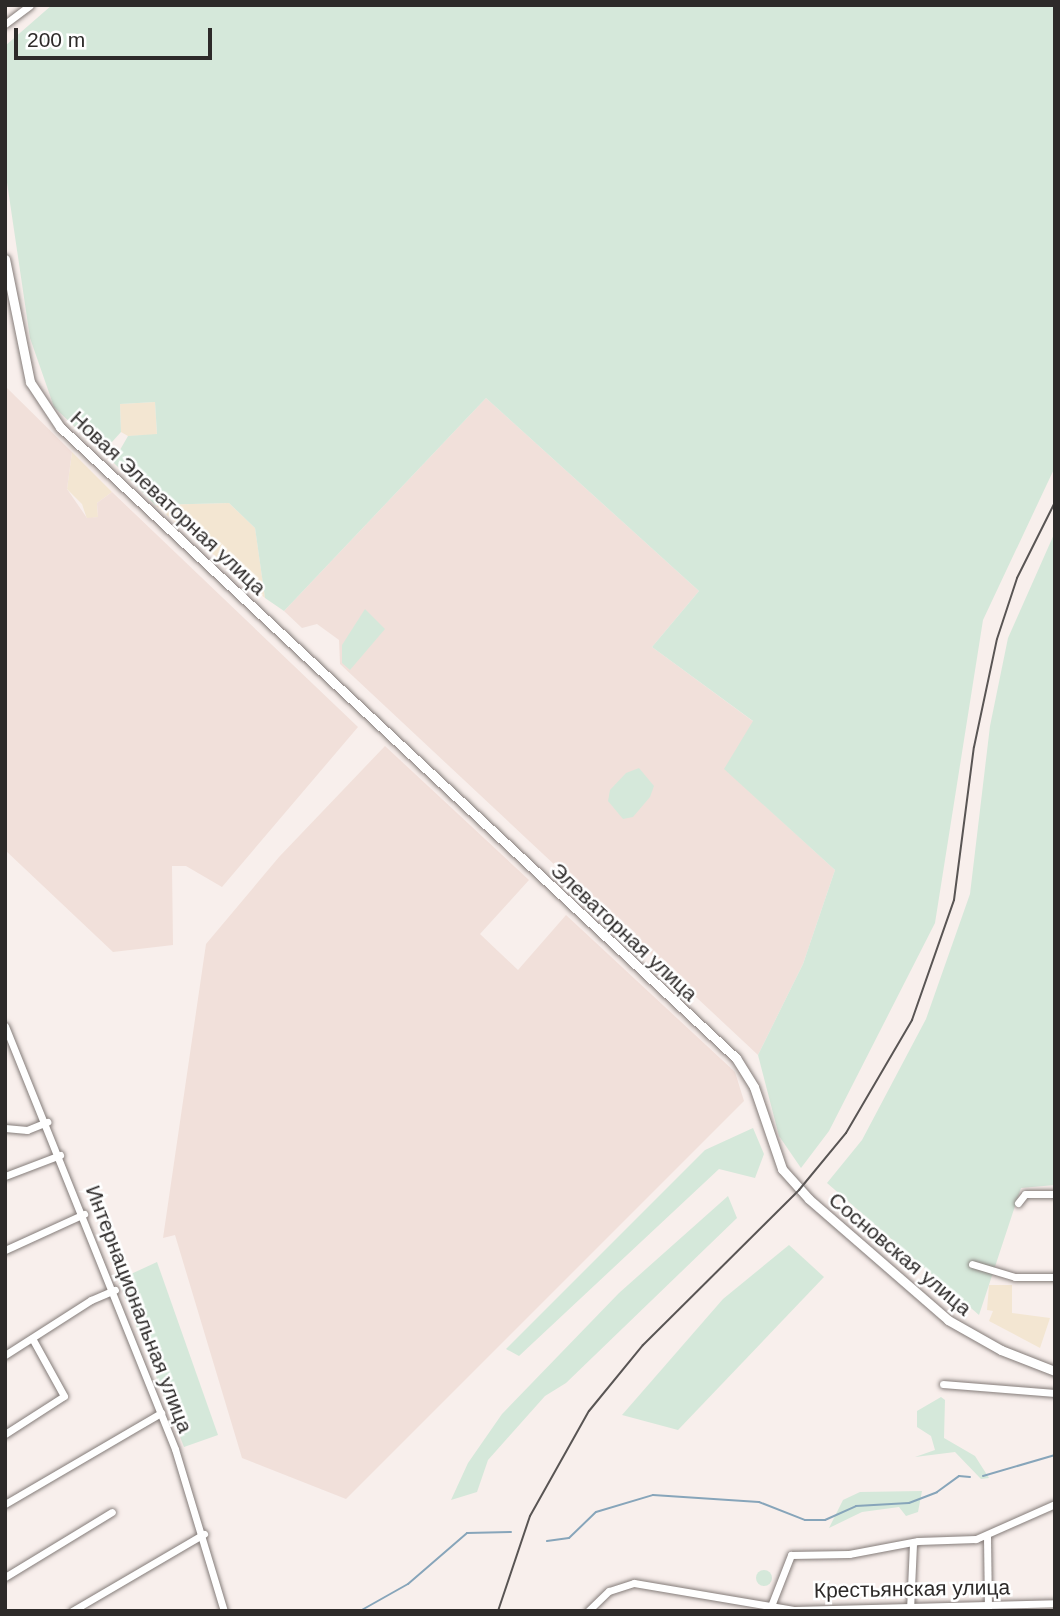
<!DOCTYPE html>
<meta charset="utf-8">
<style>
body{margin:0}
#map{position:relative;width:1060px;height:1616px;overflow:hidden;background:#f8efec;font-family:Helvetica,sans-serif}
div>[style]{position:absolute}
[style*='--x']{left:calc(var(--x)*1px);top:calc(var(--y)*1px);width:calc(var(--w)*1px);rotate:calc(var(--a)*1deg)}
.commercial>*{inset:0;background:#f3e6d2}
.built>*{inset:0;background:#f1e0da}
.green>*{inset:0;background:#d5e8da}
.round{border-radius:50%}
.stream>*{height:2px;margin:-1px;padding:0 1px;transform-origin:1px;border-radius:1px;background:#87a5ba}
.roads{filter:drop-shadow(0 0 2px #847c79) drop-shadow(0 0 2px #847c79)}
.minor>*{height:7px;margin:-3.5px;padding:0 3.5px;transform-origin:3.5px;border-radius:3.5px;background:#fff}
.major>*{height:9px;margin:-4.5px;padding:0 4.5px;transform-origin:4.5px;border-radius:4.5px;background:#fff}
.rail>*{height:2px;margin:-1px;padding:0 1px;transform-origin:1px;border-radius:1px;background:#595554}
span{translate:-50% -50%;white-space:nowrap;text-align:center;line-height:1.15;-webkit-text-stroke:5px #fff;paint-order:stroke}
.street-label{font-size:21px;color:#2d2a29}
.frame{position:absolute;inset:0;border:7px solid #2d2a29;pointer-events:none}
.scale{position:absolute;left:14px;top:28px;width:198px;height:32px;box-sizing:border-box;border:4px solid #2d2a29;border-top:0;padding-left:9px;font-size:21px;line-height:24px;white-space:nowrap;color:#2d2a29;-webkit-text-stroke:5px #fff;paint-order:stroke}
</style>
<div id="map">
<div class="commercial">
<div style="clip-path:polygon(155px 402px,157px 435px,128px 436px,121px 432px,120px 404px)"></div>
<div style="clip-path:polygon(72px 452px,112px 492px,97px 503px,98px 517px,87px 519px,82px 504px,67px 489px)"></div>
<div style="clip-path:polygon(229px 503px,255px 528px,265px 598px,155px 505px)"></div>
<div style="clip-path:polygon(989px 1285px,1012px 1285px,1012px 1313px,1050px 1318px,1040px 1348px,989px 1321px,993px 1311px,987px 1310px)"></div>
</div>
<div class="built">
<div style="clip-path:polygon(5px 386px,72px 452px,67px 489px,87px 518px,98px 517px,97px 503px,112px 492px,358px 727px,222px 887px,186px 866px,172px 866px,173px 945px,113px 952px,5px 850px)"></div>
<div style="clip-path:polygon(486px 398px,699px 591px,652px 647px,754px 722px,725px 769px,835px 870px,803px 964px,758px 1055px,340px 664px,339px 640px,317px 624px,302px 628px,284px 611px)"></div>
<div style="clip-path:polygon(385px 746px,529px 880px,480px 934px,518px 970px,566px 915px,735px 1072px,744px 1101px,346px 1499px,242px 1458px,175px 1235px,163px 1238px,206px 944px,279px 857px)"></div>
</div>
<div class="green">
<div style="clip-path:polygon(52px 5px,1055px 5px,1055px 467px,983px 620px,935px 923px,829px 1131px,801px 1168px,779px 1136px,758px 1055px,803px 964px,835px 870px,724px 769px,753px 721px,652px 647px,699px 591px,486px 398px,284px 611px,265px 598px,255px 528px,229px 503px,155px 505px,113px 462px,128px 436px,157px 434px,155px 402px,120px 404px,121px 432px,102px 453px,54px 407px,30px 338px,5px 169px,5px 46px)"></div>
<div style="clip-path:polygon(1055px 532px,1055px 1185px,1021px 1188px,979px 1315px,827px 1183px,862px 1140px,926px 1019px,970px 894px,990px 726px,1008px 638px)"></div>
<div style="clip-path:polygon(365px 609px,385px 629px,350px 670px,342px 663px,342px 645px)"></div>
<div style="clip-path:polygon(639px 768px,654px 786px,650px 797px,633px 817px,623px 819px,608px 801px,610px 790px,626px 773px)"></div>
<div style="clip-path:polygon(753px 1128px,764px 1154px,755px 1178px,719px 1169px,519px 1356px,506px 1349px,705px 1150px)"></div>
<div style="clip-path:polygon(728px 1196px,737px 1218px,566px 1383px,545px 1396px,488px 1460px,477px 1492px,451px 1500px,468px 1463px,502px 1414px,619px 1293px)"></div>
<div style="clip-path:polygon(789px 1245px,824px 1277px,678px 1430px,622px 1415px,723px 1299px)"></div>
<div style="clip-path:polygon(157px 1262px,218px 1435px,184px 1447px,118px 1280px)"></div>
<div style="clip-path:polygon(941px 1397px,945px 1400px,944px 1438px,975px 1456px,989px 1478px,981px 1479px,955px 1452px,915px 1457px,935px 1450px,931px 1436px,917px 1427px,917px 1411px)"></div>
<div style="clip-path:polygon(922px 1491px,918px 1512px,906px 1516px,899px 1507px,862px 1512px,829px 1528px,843px 1500px,860px 1492px)"></div>
<div class="round" style="left:756px;top:1570px;width:16px;height:16px"></div>
</div>
<div class="stream">
<div style="--x:983;--y:1476;--w:75;--a:-16.3"></div>
<div style="--x:547;--y:1541;--w:22;--a:-8"></div>
<div style="--x:569;--y:1538;--w:37;--a:-44"></div>
<div style="--x:596;--y:1512;--w:59;--a:-16.6"></div>
<div style="--x:653;--y:1495;--w:106;--a:3.8"></div>
<div style="--x:759;--y:1502;--w:49;--a:21.4"></div>
<div style="--x:805;--y:1520;--w:20;--a:0"></div>
<div style="--x:825;--y:1520;--w:34;--a:-24"></div>
<div style="--x:856;--y:1506;--w:53;--a:-3.2"></div>
<div style="--x:909;--y:1503;--w:30;--a:-21"></div>
<div style="--x:937;--y:1492;--w:27;--a:-36"></div>
<div style="--x:959;--y:1476;--w:11;--a:5"></div>
<div style="--x:360;--y:1611;--w:55;--a:-29.4"></div>
<div style="--x:408;--y:1584;--w:78;--a:-40.8"></div>
<div style="--x:467;--y:1533;--w:44;--a:-1.3"></div>
</div>
<div class="roads">
<div class="minor">
<div style="--x:5;--y:24;--w:31;--a:-37"></div>
<div style="--x:5;--y:1026;--w:456;--a:68.1"></div>
<div style="--x:175;--y:1449;--w:169;--a:73.2"></div>
<div style="--x:5;--y:1128;--w:22;--a:5"></div>
<div style="--x:27;--y:1130;--w:22;--a:-22"></div>
<div style="--x:5;--y:1176;--w:59;--a:-20.9"></div>
<div style="--x:1018;--y:1203;--w:11;--a:-52"></div>
<div style="--x:1025;--y:1194;--w:30;--a:0"></div>
<div style="--x:5;--y:1250;--w:87;--a:-24.5"></div>
<div style="--x:972;--y:1264;--w:45;--a:16.8"></div>
<div style="--x:1015;--y:1277;--w:40;--a:0"></div>
<div style="--x:5;--y:1355;--w:102;--a:-32.6"></div>
<div style="--x:91;--y:1300;--w:26;--a:-23"></div>
<div style="--x:943;--y:1384;--w:112;--a:4.6"></div>
<div style="--x:5;--y:1434;--w:70;--a:-32.8"></div>
<div style="--x:64;--y:1396;--w:66;--a:-118.9"></div>
<div style="--x:5;--y:1504;--w:181;--a:-30.3"></div>
<div style="--x:987;--y:1537;--w:74;--a:89.2"></div>
<div style="--x:5;--y:1577;--w:125;--a:-31.3"></div>
<div style="--x:771;--y:1606;--w:55;--a:-68.6"></div>
<div style="--x:791;--y:1555;--w:58;--a:-1"></div>
<div style="--x:849;--y:1554;--w:70;--a:-10.7"></div>
<div style="--x:918;--y:1541;--w:58;--a:-2"></div>
<div style="--x:976;--y:1539;--w:86;--a:-23.9"></div>
<div style="--x:910;--y:1610;--w:65;--a:-87.4"></div>
<div style="--x:72;--y:1611;--w:153;--a:-30.3"></div>
<div style="--x:588;--y:1611;--w:29;--a:-44"></div>
<div style="--x:609;--y:1591;--w:26;--a:-18"></div>
<div style="--x:634;--y:1583;--w:162;--a:9.6"></div>
<div style="--x:794;--y:1610;--w:261;--a:-1.5"></div>
</div>
<div class="major">
<div style="--x:5;--y:259;--w:126;--a:78.5"></div>
<div style="--x:30;--y:382;--w:54;--a:56.3"></div>
<div style="--x:60;--y:427;--w:925;--a:43.03"></div>
<div style="--x:736;--y:1058;--w:34;--a:58"></div>
<div style="--x:754;--y:1087;--w:87;--a:71.1"></div>
<div style="--x:782;--y:1169;--w:40;--a:48"></div>
<div style="--x:809;--y:1199;--w:184;--a:41"></div>
<div style="--x:948;--y:1320;--w:61;--a:29.5"></div>
<div style="--x:1001;--y:1350;--w:58;--a:21.3"></div>
</div>
</div>
<div class="rail">
<div style="--x:498;--y:1611;--w:100;--a:-71.4"></div>
<div style="--x:530;--y:1516;--w:120;--a:-60.7"></div>
<div style="--x:589;--y:1411;--w:85;--a:-50.7"></div>
<div style="--x:643;--y:1345;--w:220;--a:-44.8"></div>
<div style="--x:799;--y:1190;--w:74;--a:-50.5"></div>
<div style="--x:846;--y:1133;--w:131;--a:-59.7"></div>
<div style="--x:912;--y:1020;--w:127;--a:-70.7"></div>
<div style="--x:954;--y:900;--w:154;--a:-82.6"></div>
<div style="--x:974;--y:747;--w:110;--a:-78"></div>
<div style="--x:997;--y:639;--w:64;--a:-71.8"></div>
<div style="--x:1017;--y:578;--w:85;--a:-63.4"></div>
</div>
<div class="street-label">
<span style="left:168px;top:503px;rotate:43deg">Новая Элеваторная улица</span>
<span style="left:624px;top:932px;rotate:43deg">Элеваторная улица</span>
<span style="left:900px;top:1254px;rotate:40deg">Сосновская улица</span>
<span style="left:139px;top:1309px;rotate:69deg">Интернациональная улица</span>
<span style="left:912px;top:1589px;rotate:-1deg">Крестьянская улица</span>
</div>
<div class="frame"></div>
<div class="scale">200 m</div>
</div>
